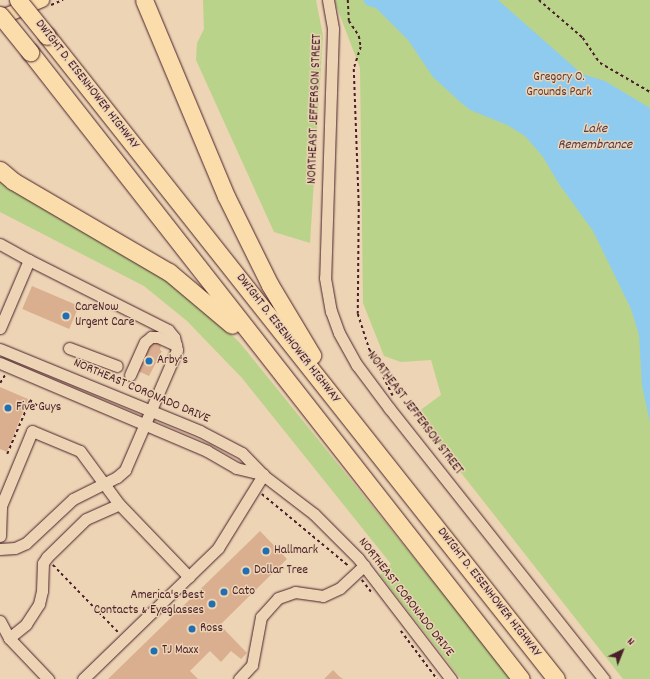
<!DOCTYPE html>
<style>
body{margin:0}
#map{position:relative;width:650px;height:679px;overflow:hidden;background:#ecd4b4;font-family:Dekko,sans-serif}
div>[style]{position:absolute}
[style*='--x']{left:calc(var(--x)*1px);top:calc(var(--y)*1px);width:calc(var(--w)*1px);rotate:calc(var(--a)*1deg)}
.green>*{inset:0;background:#bad38a}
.water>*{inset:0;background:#8fcbef}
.building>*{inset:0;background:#daaf90;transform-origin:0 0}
.path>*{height:1.5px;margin-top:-0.75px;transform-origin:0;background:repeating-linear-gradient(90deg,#4a1f2b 0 3px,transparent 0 6px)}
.roads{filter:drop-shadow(0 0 1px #4a1f2b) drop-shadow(0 0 1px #4a1f2b)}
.minor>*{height:11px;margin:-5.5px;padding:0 5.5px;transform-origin:5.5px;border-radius:5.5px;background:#ecd4b4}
.major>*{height:14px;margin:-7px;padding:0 7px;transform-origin:7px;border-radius:7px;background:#faddab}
.highway>*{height:17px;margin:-8.5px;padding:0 8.5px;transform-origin:8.5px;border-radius:8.5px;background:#faddab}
.bridges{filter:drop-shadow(0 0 1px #4a1f2b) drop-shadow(0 0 1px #4a1f2b)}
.highway-bridge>*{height:17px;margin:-8.5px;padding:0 8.5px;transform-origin:8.5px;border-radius:8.5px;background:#faddab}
.dots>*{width:11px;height:11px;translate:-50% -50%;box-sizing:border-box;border:2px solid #ecd4b4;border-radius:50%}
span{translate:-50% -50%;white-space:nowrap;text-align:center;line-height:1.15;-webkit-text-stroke:3px #ecd4b4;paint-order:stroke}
.park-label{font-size:13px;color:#5b3a39}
.street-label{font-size:13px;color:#4a1f2b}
.poi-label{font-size:13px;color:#4a1f2b}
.left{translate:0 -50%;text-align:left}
.right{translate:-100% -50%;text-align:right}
.water-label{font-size:14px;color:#543948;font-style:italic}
.north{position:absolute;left:602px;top:631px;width:40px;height:40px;-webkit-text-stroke:3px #ecd4b4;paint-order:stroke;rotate:43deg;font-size:11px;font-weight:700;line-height:16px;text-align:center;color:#4a1f2b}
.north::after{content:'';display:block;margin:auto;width:14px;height:18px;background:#4a1f2b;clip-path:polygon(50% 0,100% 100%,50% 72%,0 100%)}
</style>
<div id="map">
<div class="green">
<div style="clip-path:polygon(203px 0,316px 0,323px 36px,310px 243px,274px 232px,196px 60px,197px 43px,204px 29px)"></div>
<div style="clip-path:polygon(334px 0,650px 0,650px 679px,623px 679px,415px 414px,441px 395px,431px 360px,401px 362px,384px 356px,363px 303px,360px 68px)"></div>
<div style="clip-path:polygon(0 179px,132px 254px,200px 305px,240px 343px,512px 679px,461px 679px,380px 575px,391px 564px,242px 378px,187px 321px,144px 286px,0 212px)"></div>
</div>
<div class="water">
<div style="clip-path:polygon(363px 0,498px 0,582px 74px,605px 81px,650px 108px,650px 422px,642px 386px,639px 335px,631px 309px,593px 231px,559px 184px,543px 157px,525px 136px,507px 125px,470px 110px,459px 101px,433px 77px,408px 40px,376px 8px,366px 5px)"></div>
</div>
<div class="building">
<div style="left:32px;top:286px;width:51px;height:25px;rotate:23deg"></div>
<div style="clip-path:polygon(150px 340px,161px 345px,160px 350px,162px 351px,149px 376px,138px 371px)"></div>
<div style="clip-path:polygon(0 387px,28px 399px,7px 452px,0 449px)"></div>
<div style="clip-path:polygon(260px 531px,287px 559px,220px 625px,247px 653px,241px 659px,231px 651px,221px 662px,210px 651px,190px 671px,198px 679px,108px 679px)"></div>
<div style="clip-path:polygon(333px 670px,340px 677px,343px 679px,324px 679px)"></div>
</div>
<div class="path">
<div style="--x:348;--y:0;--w:21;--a:87"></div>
<div style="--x:349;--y:21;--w:18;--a:56"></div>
<div style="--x:359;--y:36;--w:11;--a:80"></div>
<div style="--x:361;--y:47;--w:23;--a:108"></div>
<div style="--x:354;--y:69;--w:134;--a:87.9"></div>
<div style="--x:359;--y:203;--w:111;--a:90.5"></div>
<div style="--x:358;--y:314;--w:38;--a:72"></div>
<div style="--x:370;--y:350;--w:51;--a:63.4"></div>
<div style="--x:539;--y:0;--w:58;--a:40.8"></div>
<div style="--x:583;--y:38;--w:30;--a:56"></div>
<div style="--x:600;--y:63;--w:58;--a:30.1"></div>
<div style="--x:51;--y:5;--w:13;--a:-23"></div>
<div style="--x:0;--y:383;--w:9;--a:-58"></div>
<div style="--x:7;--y:454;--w:59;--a:-66.9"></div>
<div style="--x:30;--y:400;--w:10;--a:37"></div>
<div style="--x:262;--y:494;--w:114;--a:39.7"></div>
<div style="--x:53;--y:565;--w:95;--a:45.9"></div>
<div style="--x:362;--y:580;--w:16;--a:52"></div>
<div style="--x:401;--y:631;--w:60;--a:53.1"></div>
</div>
<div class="roads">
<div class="minor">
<div style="--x:328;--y:0;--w:29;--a:80"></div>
<div style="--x:333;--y:29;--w:249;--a:91.8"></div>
<div style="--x:325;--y:278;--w:34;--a:80"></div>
<div style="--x:331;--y:311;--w:23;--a:70"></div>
<div style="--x:339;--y:333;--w:37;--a:61"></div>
<div style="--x:357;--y:365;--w:54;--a:53.3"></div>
<div style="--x:389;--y:408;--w:346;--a:51.6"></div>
<div style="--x:0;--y:244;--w:33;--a:29"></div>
<div style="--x:29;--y:260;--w:74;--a:113.1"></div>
<div style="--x:69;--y:348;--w:51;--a:20.6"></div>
<div style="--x:0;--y:349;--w:216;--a:22.3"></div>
<div style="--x:200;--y:431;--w:47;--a:27.6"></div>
<div style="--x:242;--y:453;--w:30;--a:46"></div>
<div style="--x:263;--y:475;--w:64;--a:37.4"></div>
<div style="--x:314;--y:514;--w:62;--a:45"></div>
<div style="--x:358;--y:558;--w:153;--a:52.5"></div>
<div style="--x:0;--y:363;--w:225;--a:23"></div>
<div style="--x:207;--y:451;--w:34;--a:30"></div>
<div style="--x:236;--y:468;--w:28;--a:13"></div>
<div style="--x:130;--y:375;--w:36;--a:-66"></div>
<div style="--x:145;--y:342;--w:8;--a:-40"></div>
<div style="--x:151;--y:337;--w:7;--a:0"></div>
<div style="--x:158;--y:337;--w:20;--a:24"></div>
<div style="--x:0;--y:536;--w:30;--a:-88"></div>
<div style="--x:1;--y:506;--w:81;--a:-67.5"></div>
<div style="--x:32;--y:431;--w:52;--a:22.6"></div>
<div style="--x:80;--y:451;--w:66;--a:53.7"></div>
<div style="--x:119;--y:504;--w:101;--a:46.2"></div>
<div style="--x:0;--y:549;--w:15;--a:-4"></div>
<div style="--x:15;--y:548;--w:12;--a:-24"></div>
<div style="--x:26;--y:543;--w:64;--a:-43.1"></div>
<div style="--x:73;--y:499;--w:49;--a:-26.6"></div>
<div style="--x:117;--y:477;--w:11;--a:-41"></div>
<div style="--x:125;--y:470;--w:131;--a:-66.6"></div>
<div style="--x:177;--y:350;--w:13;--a:-103"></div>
<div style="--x:174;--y:337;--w:9;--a:-131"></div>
<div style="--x:168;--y:330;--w:156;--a:-153.3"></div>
<div style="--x:0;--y:621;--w:19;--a:62"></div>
<div style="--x:9;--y:638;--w:57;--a:46.4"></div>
<div style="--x:9;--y:638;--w:22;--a:-39"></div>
<div style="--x:26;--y:624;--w:24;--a:-57"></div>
<div style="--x:39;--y:604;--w:13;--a:-77"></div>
<div style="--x:42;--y:591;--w:28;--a:-88"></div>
<div style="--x:43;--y:563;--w:7;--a:-56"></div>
<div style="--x:47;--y:557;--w:54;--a:-44.3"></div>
<div style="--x:86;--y:519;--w:36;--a:-24"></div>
<div style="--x:83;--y:679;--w:188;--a:-44.1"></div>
<div style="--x:218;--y:548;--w:86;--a:-58.3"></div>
<div style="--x:239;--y:679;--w:19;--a:-47"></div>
<div style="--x:252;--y:665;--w:49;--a:-79.4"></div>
<div style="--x:261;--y:617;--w:25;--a:-48"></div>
<div style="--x:278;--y:598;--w:18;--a:-19"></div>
<div style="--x:295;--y:592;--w:28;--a:8"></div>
<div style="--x:323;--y:596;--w:19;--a:-25"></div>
<div style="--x:340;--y:588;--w:33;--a:-43"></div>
</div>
<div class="major">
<div style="--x:0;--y:18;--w:46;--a:-23.2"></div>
</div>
<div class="highway">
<div style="--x:144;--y:0;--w:212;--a:67.3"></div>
<div style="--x:226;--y:196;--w:99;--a:63.7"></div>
<div style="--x:270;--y:285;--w:82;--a:59"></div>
<div style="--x:47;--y:36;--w:820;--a:51.63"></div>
<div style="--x:30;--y:52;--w:796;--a:51.94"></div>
<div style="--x:0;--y:170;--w:17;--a:40"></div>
<div style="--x:13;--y:181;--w:181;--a:30.3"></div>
<div style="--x:169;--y:272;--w:82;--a:40.1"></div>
</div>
</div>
<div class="bridges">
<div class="highway-bridge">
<div style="--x:18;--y:0;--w:46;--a:51.1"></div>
<div style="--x:0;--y:15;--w:48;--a:51"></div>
</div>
</div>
<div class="dots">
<div style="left:66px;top:316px;background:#1f6fb2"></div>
<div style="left:149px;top:361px;background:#1f6fb2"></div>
<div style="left:8px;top:408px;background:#1f6fb2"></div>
<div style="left:266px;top:551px;background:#1f6fb2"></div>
<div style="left:246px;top:571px;background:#1f6fb2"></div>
<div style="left:224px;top:592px;background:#1f6fb2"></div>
<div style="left:212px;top:604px;background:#1f6fb2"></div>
<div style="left:192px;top:629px;background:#1f6fb2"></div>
<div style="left:154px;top:651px;background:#1f6fb2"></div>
</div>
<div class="park-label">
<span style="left:559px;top:86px">Gregory O.<br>Grounds Park</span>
</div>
<div class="street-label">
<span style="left:86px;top:85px;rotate:52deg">DWIGHT D. EISENHOWER HIGHWAY</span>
<span style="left:316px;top:109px;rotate:-88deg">NORTHEAST JEFFERSON STREET</span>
<span style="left:287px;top:339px;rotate:52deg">DWIGHT D. EISENHOWER HIGHWAY</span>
<span style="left:141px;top:392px;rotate:23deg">NORTHEAST CORONADO DRIVE</span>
<span style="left:414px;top:414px;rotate:53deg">NORTHEAST JEFFERSON STREET</span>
<span style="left:488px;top:593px;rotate:52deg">DWIGHT D. EISENHOWER HIGHWAY</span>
<span style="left:405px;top:598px;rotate:52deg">NORTHEAST CORONADO DRIVE</span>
</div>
<div class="poi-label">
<span class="left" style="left:75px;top:316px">CareNow<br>Urgent Care</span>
<span class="left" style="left:157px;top:361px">Arby's</span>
<span class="left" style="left:16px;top:408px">Five Guys</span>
<span class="left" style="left:274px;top:551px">Hallmark</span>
<span class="left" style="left:254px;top:571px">Dollar Tree</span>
<span class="left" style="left:232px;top:592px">Cato</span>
<span class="right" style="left:204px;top:604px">America's Best<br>Contacts &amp; Eyeglasses</span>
<span class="left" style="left:200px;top:629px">Ross</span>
<span class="left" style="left:162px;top:651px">TJ Maxx</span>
</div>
<div class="water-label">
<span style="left:595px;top:137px">Lake<br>Remembrance</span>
</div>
<div class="north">N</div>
</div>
